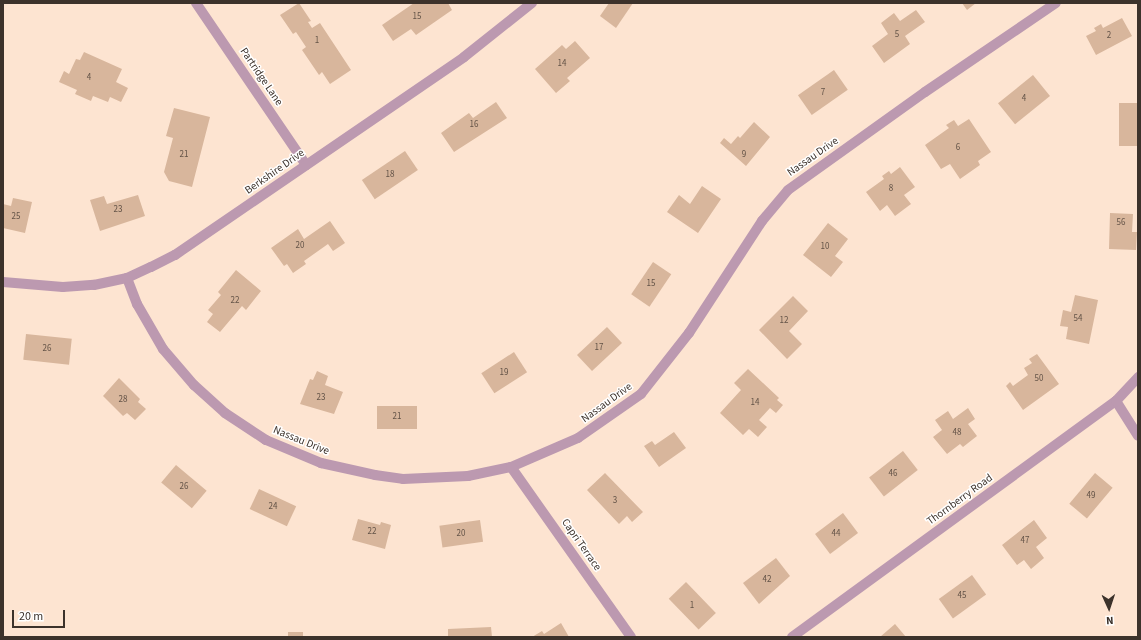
<!DOCTYPE html>
<style>
body{margin:0}
#map{position:relative;width:1141px;height:640px;overflow:hidden;background:#fde4d1;font-family:"Source Sans 3",sans-serif}
div>[style]{position:absolute}
[style*='--x']{left:calc(var(--x)*1px);top:calc(var(--y)*1px);width:calc(var(--w)*1px);rotate:calc(var(--a)*1deg)}
.building>*{inset:0;background:#d8b69c;transform-origin:0 0}
.minor>*{height:10px;margin:-5px;padding:0 5px;transform-origin:5px;border-radius:5px;background:#bc99b0}
span{translate:-50% -50%;white-space:nowrap;text-align:center;line-height:1.15;-webkit-text-stroke:3px #fff;paint-order:stroke}
.number-label{font-size:9px;color:#635347}
.number-label span{-webkit-text-stroke-width:0}
.street-label{font-size:11px;color:#3c322b}
.frame{position:absolute;inset:0;border:4px solid #3c322b;pointer-events:none}
.north{position:absolute;left:1089px;top:588px;width:40px;height:40px;-webkit-text-stroke:3px #fff;paint-order:stroke;rotate:177deg;font-size:11px;font-weight:700;line-height:16px;text-align:center;color:#3c322b}
.north::after{content:'';display:block;margin:auto;width:14px;height:18px;background:#3c322b;clip-path:polygon(50% 0,100% 100%,50% 72%,0 100%)}
.scale{position:absolute;left:12px;top:610px;width:53px;height:18px;box-sizing:border-box;border:2px solid #3c322b;border-top:0;padding-left:5px;font-size:12px;line-height:14px;white-space:nowrap;color:#3c322b;-webkit-text-stroke:3px #fff;paint-order:stroke}
</style>
<div id="map">
<div class="building">
<div style="clip-path:polygon(299px 3px,311px 21px,308px 22px,312px 28px,320px 23px,351px 70px,330px 84px,322px 72px,319px 75px,302px 50px,306px 47px,296px 32px,293px 34px,280px 15px)"></div>
<div style="clip-path:polygon(414px 3px,448px 3px,452px 10px,416px 35px,411px 29px,393px 41px,382px 25px)"></div>
<div style="clip-path:polygon(609px 3px,633px 3px,616px 28px,600px 16px)"></div>
<div style="clip-path:polygon(962px 3px,976px 3px,967px 10px)"></div>
<div style="clip-path:polygon(916px 10px,925px 22px,905px 36px,910px 44px,884px 63px,872px 46px,888px 34px,881px 23px,894px 13px,900px 21px)"></div>
<div style="clip-path:polygon(1122px 18px,1132px 36px,1096px 55px,1086px 36px,1096px 31px,1094px 28px,1101px 24px,1103px 28px)"></div>
<div style="clip-path:polygon(575px 41px,590px 58px,567px 78px,570px 81px,556px 93px,535px 69px,562px 45px,566px 49px)"></div>
<div style="clip-path:polygon(84px 52px,122px 69px,116px 82px,128px 88px,121px 102px,110px 97px,108px 102px,93px 96px,91px 101px,75px 94px,77px 90px,59px 82px,64px 71px,69px 74px,76px 59px,80px 60px)"></div>
<div style="left:834px;top:70px;width:24px;height:44px;rotate:55deg"></div>
<div style="left:1033px;top:75px;width:27px;height:45px;rotate:51deg"></div>
<div style="clip-path:polygon(496px 102px,507px 118px,454px 152px,441px 133px,469px 113px,473px 118px)"></div>
<div style="left:1119px;top:103px;width:19px;height:43px"></div>
<div style="clip-path:polygon(174px 108px,210px 117px,192px 187px,169px 181px,164px 172px,173px 138px,166px 136px)"></div>
<div style="clip-path:polygon(969px 119px,991px 152px,978px 161px,980px 165px,960px 179px,950px 164px,941px 169px,925px 145px,949px 128px,946px 125px,954px 120px,958px 126px)"></div>
<div style="clip-path:polygon(754px 122px,770px 137px,746px 166px,720px 143px,724px 138px,731px 144px,738px 136px,740px 138px)"></div>
<div style="left:405px;top:151px;width:23px;height:52px;rotate:56deg"></div>
<div style="clip-path:polygon(900px 167px,915px 187px,904px 195px,911px 204px,895px 216px,887px 205px,880px 211px,866px 192px,884px 179px,882px 176px,889px 171px,891px 174px)"></div>
<div style="clip-path:polygon(702px 186px,721px 199px,698px 233px,667px 212px,679px 195px,690px 204px)"></div>
<div style="clip-path:polygon(138px 195px,145px 216px,100px 231px,90px 200px,104px 196px,107px 204px)"></div>
<div style="clip-path:polygon(13px 198px,32px 202px,25px 233px,3px 228px,3px 204px,11px 206px)"></div>
<div style="clip-path:polygon(1110px 213px,1133px 214px,1132px 232px,1137px 232px,1136px 250px,1109px 249px)"></div>
<div style="clip-path:polygon(330px 221px,345px 243px,333px 251px,328px 244px,304px 261px,306px 264px,293px 273px,287px 264px,284px 266px,271px 248px,298px 229px,304px 239px)"></div>
<div style="clip-path:polygon(828px 223px,848px 239px,835px 256px,843px 262px,831px 277px,803px 255px)"></div>
<div style="left:653px;top:262px;width:22px;height:39px;rotate:34deg"></div>
<div style="clip-path:polygon(236px 270px,261px 291px,246px 310px,242px 306px,220px 332px,207px 322px,213px 314px,208px 310px,221px 295px,218px 292px)"></div>
<div style="clip-path:polygon(1075px 295px,1098px 300px,1089px 344px,1066px 339px,1068px 327px,1060px 326px,1063px 310px,1071px 312px)"></div>
<div style="clip-path:polygon(793px 296px,808px 311px,789px 331px,802px 344px,787px 359px,759px 330px)"></div>
<div style="left:607px;top:327px;width:22px;height:41px;rotate:47deg"></div>
<div style="left:26px;top:334px;width:46px;height:26px;rotate:6deg"></div>
<div style="left:514px;top:352px;width:24px;height:39px;rotate:57deg"></div>
<div style="clip-path:polygon(1037px 354px,1059px 384px,1023px 410px,1006px 386px,1010px 382px,1013px 386px,1028px 375px,1024px 368px,1032px 363px,1029px 359px)"></div>
<div style="clip-path:polygon(748px 369px,779px 398px,777px 400px,783px 405px,776px 413px,770px 408px,759px 420px,767px 427px,758px 437px,749px 429px,743px 435px,720px 413px,741px 390px,734px 383px)"></div>
<div style="clip-path:polygon(317px 371px,328px 376px,325px 385px,343px 392px,334px 414px,300px 404px,310px 379px,313px 380px)"></div>
<div style="clip-path:polygon(119px 378px,140px 399px,138px 402px,146px 409px,135px 420px,127px 413px,123px 416px,103px 396px)"></div>
<div style="left:377px;top:406px;width:40px;height:23px"></div>
<div style="clip-path:polygon(968px 408px,975px 419px,968px 424px,977px 436px,963px 447px,960px 444px,947px 454px,933px 437px,942px 430px,935px 420px,948px 411px,953px 419px)"></div>
<div style="clip-path:polygon(674px 432px,686px 448px,659px 467px,644px 446px,652px 441px,655px 445px)"></div>
<div style="left:903px;top:451px;width:24px;height:43px;rotate:52deg"></div>
<div style="left:176px;top:465px;width:40px;height:23px;rotate:40deg"></div>
<div style="clip-path:polygon(605px 473px,643px 512px,632px 522px,627px 516px,619px 524px,587px 490px)"></div>
<div style="left:1095px;top:473px;width:23px;height:40px;rotate:40deg"></div>
<div style="left:259px;top:489px;width:41px;height:22px;rotate:25deg"></div>
<div style="left:843px;top:513px;width:25px;height:35px;rotate:53deg"></div>
<div style="clip-path:polygon(358px 519px,380px 525px,381px 522px,391px 525px,385px 549px,352px 540px)"></div>
<div style="left:480px;top:520px;width:22px;height:41px;rotate:82deg"></div>
<div style="clip-path:polygon(1034px 520px,1047px 538px,1036px 547px,1044px 558px,1031px 569px,1024px 560px,1017px 565px,1002px 545px)"></div>
<div style="clip-path:polygon(776px 558px,790px 576px,759px 604px,743px 583px)"></div>
<div style="left:972px;top:575px;width:24px;height:41px;rotate:54deg"></div>
<div style="left:686px;top:582px;width:43px;height:24px;rotate:46deg"></div>
<div style="clip-path:polygon(561px 623px,569px 637px,532px 637px,542px 631px,544px 634px)"></div>
<div style="clip-path:polygon(895px 624px,906px 637px,880px 637px)"></div>
<div style="clip-path:polygon(491px 627px,492px 637px,448px 637px,448px 629px)"></div>
<div style="left:288px;top:632px;width:15px;height:5px"></div>
</div>
<div class="minor">
<div style="--x:196;--y:3;--w:196;--a:55.8"></div>
<div style="--x:127;--y:278;--w:28;--a:69"></div>
<div style="--x:137;--y:304;--w:52;--a:60"></div>
<div style="--x:163;--y:349;--w:48;--a:49.3"></div>
<div style="--x:194;--y:385;--w:42;--a:42.1"></div>
<div style="--x:225;--y:413;--w:49;--a:33.4"></div>
<div style="--x:266;--y:440;--w:60;--a:22.7"></div>
<div style="--x:321;--y:463;--w:55;--a:12.5"></div>
<div style="--x:375;--y:475;--w:28;--a:8"></div>
<div style="--x:403;--y:479;--w:65;--a:-2.6"></div>
<div style="--x:468;--y:476;--w:44;--a:-11.8"></div>
<div style="--x:511;--y:467;--w:73;--a:-23.4"></div>
<div style="--x:578;--y:438;--w:77;--a:-34.9"></div>
<div style="--x:641;--y:394;--w:78;--a:-51.8"></div>
<div style="--x:689;--y:333;--w:134;--a:-56.9"></div>
<div style="--x:762;--y:221;--w:40;--a:-50"></div>
<div style="--x:788;--y:190;--w:168;--a:-35.6"></div>
<div style="--x:925;--y:92;--w:158;--a:-34.2"></div>
<div style="--x:3;--y:282;--w:60;--a:4.8"></div>
<div style="--x:63;--y:287;--w:31;--a:-4"></div>
<div style="--x:94;--y:285;--w:34;--a:-12"></div>
<div style="--x:127;--y:278;--w:26;--a:-25"></div>
<div style="--x:151;--y:267;--w:27;--a:-27"></div>
<div style="--x:175;--y:255;--w:350;--a:-34.4"></div>
<div style="--x:464;--y:57;--w:87;--a:-38.5"></div>
<div style="--x:1116;--y:401;--w:41;--a:57.8"></div>
<div style="--x:511;--y:467;--w:208;--a:54.8"></div>
<div style="--x:792;--y:637;--w:401;--a:-36.1"></div>
<div style="--x:1116;--y:401;--w:33;--a:-47"></div>
</div>
<div class="number-label">
<span style="left:417px;top:17px">15</span>
<span style="left:897px;top:35px">5</span>
<span style="left:1109px;top:36px">2</span>
<span style="left:317px;top:41px">1</span>
<span style="left:562px;top:64px">14</span>
<span style="left:89px;top:78px">4</span>
<span style="left:823px;top:93px">7</span>
<span style="left:1024px;top:99px">4</span>
<span style="left:474px;top:125px">16</span>
<span style="left:958px;top:148px">6</span>
<span style="left:184px;top:155px">21</span>
<span style="left:744px;top:155px">9</span>
<span style="left:390px;top:175px">18</span>
<span style="left:891px;top:189px">8</span>
<span style="left:118px;top:210px">23</span>
<span style="left:16px;top:217px">25</span>
<span style="left:1121px;top:223px">56</span>
<span style="left:300px;top:246px">20</span>
<span style="left:825px;top:247px">10</span>
<span style="left:651px;top:284px">15</span>
<span style="left:235px;top:301px">22</span>
<span style="left:1078px;top:319px">54</span>
<span style="left:784px;top:321px">12</span>
<span style="left:599px;top:348px">17</span>
<span style="left:47px;top:349px">26</span>
<span style="left:504px;top:373px">19</span>
<span style="left:1039px;top:379px">50</span>
<span style="left:321px;top:398px">23</span>
<span style="left:123px;top:400px">28</span>
<span style="left:755px;top:403px">14</span>
<span style="left:397px;top:417px">21</span>
<span style="left:957px;top:433px">48</span>
<span style="left:893px;top:474px">46</span>
<span style="left:184px;top:487px">26</span>
<span style="left:1091px;top:496px">49</span>
<span style="left:615px;top:501px">3</span>
<span style="left:273px;top:507px">24</span>
<span style="left:372px;top:532px">22</span>
<span style="left:461px;top:534px">20</span>
<span style="left:836px;top:534px">44</span>
<span style="left:1025px;top:541px">47</span>
<span style="left:767px;top:580px">42</span>
<span style="left:962px;top:596px">45</span>
<span style="left:692px;top:606px">1</span>
</div>
<div class="street-label">
<span style="left:261px;top:77px;rotate:56deg">Partridge Lane</span>
<span style="left:813px;top:157px;rotate:-35deg">Nassau Drive</span>
<span style="left:275px;top:172px;rotate:-35deg">Berkshire Drive</span>
<span style="left:607px;top:403px;rotate:-36deg">Nassau Drive</span>
<span style="left:301px;top:441px;rotate:22deg">Nassau Drive</span>
<span style="left:960px;top:500px;rotate:-36deg">Thornberry Road</span>
<span style="left:581px;top:545px;rotate:55deg">Capri Terrace</span>
</div>
<div class="frame"></div>
<div class="north">N</div>
<div class="scale">20 m</div>
</div>
